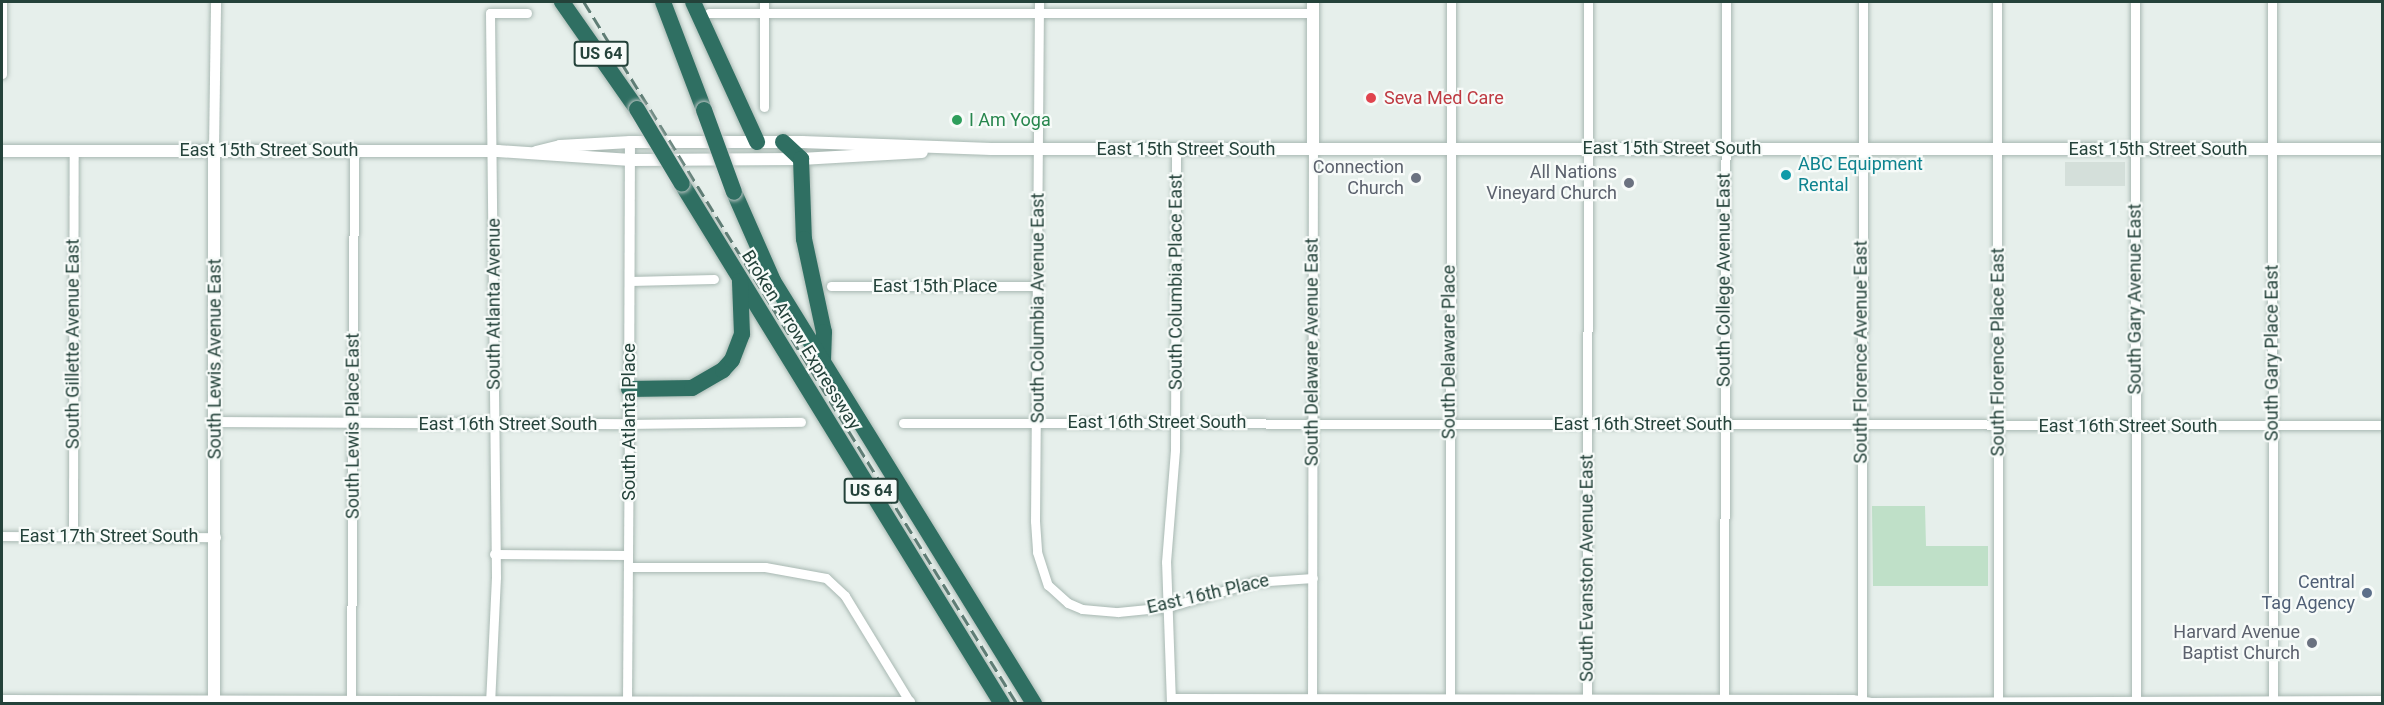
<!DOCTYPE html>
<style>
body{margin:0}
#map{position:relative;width:2384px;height:705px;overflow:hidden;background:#e6efeb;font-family:Roboto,sans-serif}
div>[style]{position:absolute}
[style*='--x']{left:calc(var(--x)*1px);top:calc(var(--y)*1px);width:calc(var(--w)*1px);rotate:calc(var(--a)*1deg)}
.built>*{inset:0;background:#d4dfda;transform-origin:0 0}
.green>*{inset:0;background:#bfe0c8}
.roads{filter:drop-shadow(0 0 2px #a8b8b2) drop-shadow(0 0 2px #a8b8b2)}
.minor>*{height:9px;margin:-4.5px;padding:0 4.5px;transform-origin:4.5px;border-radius:4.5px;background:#fff}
.tertiary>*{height:10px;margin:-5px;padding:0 5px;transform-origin:5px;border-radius:5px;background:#fff}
.secondary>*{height:12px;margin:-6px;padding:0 6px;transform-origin:6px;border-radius:6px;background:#fff}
.motorway>*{height:16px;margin:-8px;padding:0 8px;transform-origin:8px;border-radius:8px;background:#2f6f62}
.rail>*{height:3px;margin-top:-1.5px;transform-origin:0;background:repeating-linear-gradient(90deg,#5f7d75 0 12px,transparent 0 18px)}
.bridges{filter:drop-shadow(0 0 2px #c2cac8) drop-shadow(0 0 2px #c2cac8)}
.motorway-bridge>*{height:16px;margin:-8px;padding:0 8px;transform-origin:8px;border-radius:8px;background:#2f6f62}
.dots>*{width:16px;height:16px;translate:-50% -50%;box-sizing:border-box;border:3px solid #f7fbf9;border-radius:50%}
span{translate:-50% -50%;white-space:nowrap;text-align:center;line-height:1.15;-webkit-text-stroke:4.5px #f7fbf9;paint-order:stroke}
.shield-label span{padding:2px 4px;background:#f7fbf9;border:2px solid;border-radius:4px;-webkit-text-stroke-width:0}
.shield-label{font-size:16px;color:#24423a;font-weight:700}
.health-label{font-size:18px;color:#be3a42}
.left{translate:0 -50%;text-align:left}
.leisure-label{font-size:18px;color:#27864d}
.street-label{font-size:18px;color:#24423a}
.culture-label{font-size:18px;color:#0d838f}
.worship-label{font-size:18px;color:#5b616d}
.right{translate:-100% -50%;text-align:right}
.service-label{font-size:18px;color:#4e5e75}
.frame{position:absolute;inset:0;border:3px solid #24423a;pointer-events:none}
</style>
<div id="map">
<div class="built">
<div style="left:2065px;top:162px;width:60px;height:24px"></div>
</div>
<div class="green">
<div style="clip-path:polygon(1872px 506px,1925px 506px,1926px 546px,1988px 546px,1988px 586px,1873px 586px)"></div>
</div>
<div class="roads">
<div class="minor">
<div style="--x:764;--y:2;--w:105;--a:90"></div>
<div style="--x:1039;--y:2;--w:519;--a:90.44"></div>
<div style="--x:1035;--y:521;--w:31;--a:86"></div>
<div style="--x:1037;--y:552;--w:35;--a:72"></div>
<div style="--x:1048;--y:585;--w:27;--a:42"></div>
<div style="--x:1068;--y:603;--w:15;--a:23"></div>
<div style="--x:1082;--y:609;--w:36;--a:5"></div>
<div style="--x:1118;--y:612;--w:50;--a:-5.7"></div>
<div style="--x:1168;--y:607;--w:90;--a:-16.2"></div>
<div style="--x:1254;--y:582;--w:59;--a:-3.9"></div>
<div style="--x:1997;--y:2;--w:702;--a:89.92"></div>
<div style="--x:2135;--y:2;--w:702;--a:89.92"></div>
<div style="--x:2272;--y:2;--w:702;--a:89.92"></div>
<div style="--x:709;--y:13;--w:604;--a:0"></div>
<div style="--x:2;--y:74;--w:72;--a:-90"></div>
<div style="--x:630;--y:281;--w:84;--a:-1.4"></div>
<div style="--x:831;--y:286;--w:207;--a:0"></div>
<div style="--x:903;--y:423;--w:1479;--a:0.08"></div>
<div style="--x:2;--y:536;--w:214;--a:0.3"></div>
<div style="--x:73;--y:537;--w:386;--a:-89.9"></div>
<div style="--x:494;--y:554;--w:134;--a:0.4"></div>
<div style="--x:628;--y:567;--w:137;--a:0"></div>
<div style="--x:765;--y:567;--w:62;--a:10.2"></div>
<div style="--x:826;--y:578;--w:26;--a:43"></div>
<div style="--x:845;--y:596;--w:127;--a:58.6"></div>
<div style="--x:1171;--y:698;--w:681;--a:0.08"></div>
<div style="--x:1852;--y:699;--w:19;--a:9"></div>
<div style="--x:1871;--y:702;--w:511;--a:-0.22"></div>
<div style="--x:2;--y:699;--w:908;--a:0.13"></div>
<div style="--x:351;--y:701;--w:551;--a:-89.69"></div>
<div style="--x:1450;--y:701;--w:699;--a:-89.92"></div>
<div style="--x:627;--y:702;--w:278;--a:-89.6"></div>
<div style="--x:629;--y:424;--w:172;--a:-0.7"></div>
<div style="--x:1171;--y:703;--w:141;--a:-92"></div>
<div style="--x:1166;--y:562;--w:112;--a:-85.4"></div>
<div style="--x:1175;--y:450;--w:302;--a:-89.8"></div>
<div style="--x:490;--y:704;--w:127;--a:-87.3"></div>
<div style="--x:496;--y:577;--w:564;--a:-90.61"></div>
<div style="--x:490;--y:13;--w:37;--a:0"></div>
<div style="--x:1312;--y:704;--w:555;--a:-89.9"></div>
<div style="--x:1587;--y:704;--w:702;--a:-89.92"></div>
<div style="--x:1724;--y:704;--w:702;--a:-89.84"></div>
<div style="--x:1862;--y:704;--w:702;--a:-89.92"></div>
</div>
<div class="tertiary">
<div style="--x:214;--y:150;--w:148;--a:-89.2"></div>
<div style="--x:216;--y:422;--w:413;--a:0.3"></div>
<div style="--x:629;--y:424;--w:282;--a:-89.8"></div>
</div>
<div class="secondary">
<div style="--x:1313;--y:2;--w:147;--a:90"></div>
<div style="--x:214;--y:150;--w:554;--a:90"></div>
<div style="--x:2;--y:151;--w:496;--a:0"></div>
<div style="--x:498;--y:151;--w:133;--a:3.9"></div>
<div style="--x:631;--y:160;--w:170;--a:-0.3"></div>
<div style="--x:801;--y:159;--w:121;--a:-3.3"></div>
<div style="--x:536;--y:152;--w:25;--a:-14"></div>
<div style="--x:560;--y:146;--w:70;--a:-3.3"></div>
<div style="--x:630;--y:142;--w:172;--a:0"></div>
<div style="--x:802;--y:142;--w:189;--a:2.1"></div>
<div style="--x:991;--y:149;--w:1391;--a:0"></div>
</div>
<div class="motorway">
<div style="--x:562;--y:2;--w:131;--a:55"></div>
<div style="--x:663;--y:2;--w:116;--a:69.2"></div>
<div style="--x:693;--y:2;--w:154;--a:65.4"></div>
<div style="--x:783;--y:142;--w:25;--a:43"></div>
<div style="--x:801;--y:159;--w:80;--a:87.9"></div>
<div style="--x:804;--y:239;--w:95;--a:77.9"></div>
<div style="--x:824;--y:332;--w:31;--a:92"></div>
<div style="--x:682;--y:184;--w:611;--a:58.39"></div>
<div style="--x:734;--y:192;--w:97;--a:66.3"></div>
<div style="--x:773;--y:281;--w:497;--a:58.3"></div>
<div style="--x:629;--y:389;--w:63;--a:-0.9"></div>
<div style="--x:692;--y:388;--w:36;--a:-30"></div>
<div style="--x:723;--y:370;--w:13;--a:-48"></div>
<div style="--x:732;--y:360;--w:28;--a:-69"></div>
<div style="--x:742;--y:334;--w:53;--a:-92.2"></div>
</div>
</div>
<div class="rail">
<div style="--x:584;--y:2;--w:825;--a:58.33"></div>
</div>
<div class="bridges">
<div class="motorway-bridge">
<div style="--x:637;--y:109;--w:87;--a:59"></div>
<div style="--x:704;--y:110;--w:87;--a:69.9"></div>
</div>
</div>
<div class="dots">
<div style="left:1371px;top:98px;background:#e0444e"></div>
<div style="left:957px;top:120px;background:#2e9e5b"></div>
<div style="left:1786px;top:175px;background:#0f9aa8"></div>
<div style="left:1416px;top:178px;background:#6b7280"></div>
<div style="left:1629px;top:183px;background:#6b7280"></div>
<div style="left:2367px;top:593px;background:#5c6f8a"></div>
<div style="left:2312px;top:643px;background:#6b7280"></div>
</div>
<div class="shield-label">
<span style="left:601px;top:54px">US 64</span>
<span style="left:871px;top:491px">US 64</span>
</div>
<div class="health-label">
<span class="left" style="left:1384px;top:98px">Seva Med Care</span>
</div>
<div class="leisure-label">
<span class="left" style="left:969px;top:120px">I Am Yoga</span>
</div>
<div class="street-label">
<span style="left:1672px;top:148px">East 15th Street South</span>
<span style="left:1186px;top:149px">East 15th Street South</span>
<span style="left:2158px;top:149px">East 15th Street South</span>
<span style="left:269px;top:150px">East 15th Street South</span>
<span style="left:1724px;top:280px;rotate:-90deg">South College Avenue East</span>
<span style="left:1176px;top:282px;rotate:-90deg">South Columbia Place East</span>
<span style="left:935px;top:286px">East 15th Place</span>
<span style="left:2135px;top:299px;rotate:-90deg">South Gary Avenue East</span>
<span style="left:494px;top:304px;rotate:-90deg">South Atlanta Avenue</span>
<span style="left:1038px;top:308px;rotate:-90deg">South Columbia Avenue East</span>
<span style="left:801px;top:340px;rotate:58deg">Broken Arrow Expressway</span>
<span style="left:73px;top:344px;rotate:-90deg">South Gillette Avenue East</span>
<span style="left:1312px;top:352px;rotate:-90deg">South Delaware Avenue East</span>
<span style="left:1449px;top:352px;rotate:-90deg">South Delaware Place</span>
<span style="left:1861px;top:352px;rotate:-90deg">South Florence Avenue East</span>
<span style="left:1998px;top:352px;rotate:-90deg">South Florence Place East</span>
<span style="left:2272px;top:353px;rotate:-90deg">South Gary Place East</span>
<span style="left:215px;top:359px;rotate:-90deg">South Lewis Avenue East</span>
<span style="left:629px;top:422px;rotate:-90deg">South Atlanta Place</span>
<span style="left:1157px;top:422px">East 16th Street South</span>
<span style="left:508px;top:424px">East 16th Street South</span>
<span style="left:1643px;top:424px">East 16th Street South</span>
<span style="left:353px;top:426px;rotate:-90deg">South Lewis Place East</span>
<span style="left:2128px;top:426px">East 16th Street South</span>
<span style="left:109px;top:536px">East 17th Street South</span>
<span style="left:1587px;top:568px;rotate:-90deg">South Evanston Avenue East</span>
<span style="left:1208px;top:594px;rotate:-13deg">East 16th Place</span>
</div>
<div class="culture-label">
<span class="left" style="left:1798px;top:175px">ABC Equipment<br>Rental</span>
</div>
<div class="worship-label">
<span class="right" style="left:1404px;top:178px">Connection<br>Church</span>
<span class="right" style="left:1617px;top:183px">All Nations<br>Vineyard Church</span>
<span class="right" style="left:2300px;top:643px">Harvard Avenue<br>Baptist Church</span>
</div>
<div class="service-label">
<span class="right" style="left:2355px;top:593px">Central<br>Tag Agency</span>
</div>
<div class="frame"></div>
</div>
